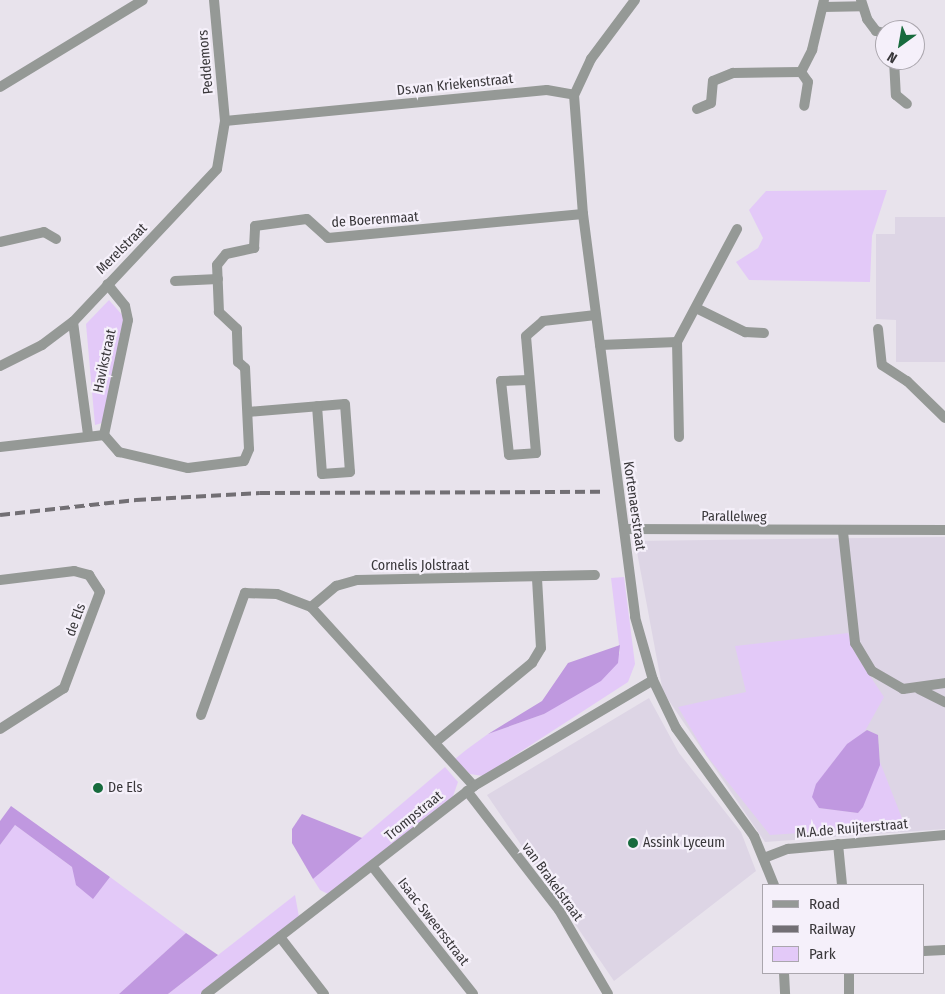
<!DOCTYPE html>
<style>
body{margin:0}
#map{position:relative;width:945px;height:994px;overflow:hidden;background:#e8e3ec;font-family:"Fira Sans Condensed",sans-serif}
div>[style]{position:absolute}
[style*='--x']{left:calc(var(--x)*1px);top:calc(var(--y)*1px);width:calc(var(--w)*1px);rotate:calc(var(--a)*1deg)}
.built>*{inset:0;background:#ddd5e5}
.green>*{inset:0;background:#e3c9f8}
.forest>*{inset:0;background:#c098e0}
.water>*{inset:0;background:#bf98df}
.minor>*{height:10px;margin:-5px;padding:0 5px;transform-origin:5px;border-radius:5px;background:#959996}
.rail>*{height:4px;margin-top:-2px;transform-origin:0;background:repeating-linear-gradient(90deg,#726f74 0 10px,transparent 0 15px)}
.dots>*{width:14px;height:14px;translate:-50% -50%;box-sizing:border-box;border:2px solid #f5f0fa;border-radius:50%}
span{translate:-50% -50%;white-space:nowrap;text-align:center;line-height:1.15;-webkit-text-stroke:4.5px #f5f0fa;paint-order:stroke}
.street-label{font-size:14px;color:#39373a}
.poi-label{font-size:14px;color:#39373a}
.left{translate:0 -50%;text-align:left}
.legend{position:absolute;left:762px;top:884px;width:162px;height:90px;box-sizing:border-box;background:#f5f0fa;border:1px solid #aaa6ad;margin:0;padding:6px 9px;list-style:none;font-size:15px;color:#39373a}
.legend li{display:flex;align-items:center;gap:10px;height:25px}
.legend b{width:25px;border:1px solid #aaa6ad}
.north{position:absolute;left:875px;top:20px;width:50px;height:50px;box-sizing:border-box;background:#f5f0fa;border:1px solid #aaa6ad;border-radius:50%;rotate:212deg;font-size:14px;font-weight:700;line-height:20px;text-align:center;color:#39373a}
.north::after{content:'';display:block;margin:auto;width:18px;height:22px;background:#176b3d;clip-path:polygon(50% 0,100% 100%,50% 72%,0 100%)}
</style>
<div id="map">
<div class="built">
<div style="clip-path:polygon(895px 217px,945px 217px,945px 362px,896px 362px,896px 320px,876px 319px,876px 234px,895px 234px)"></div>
<div style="clip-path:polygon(945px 537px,945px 829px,765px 842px,663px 692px,635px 541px)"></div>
<div style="clip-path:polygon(649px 698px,679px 753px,741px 832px,756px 871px,614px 981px,487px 795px)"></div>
</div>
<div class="green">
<div style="clip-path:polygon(887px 190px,872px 236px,870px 282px,749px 280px,736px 262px,758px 248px,763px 238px,749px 210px,766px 191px)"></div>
<div style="clip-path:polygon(109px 300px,124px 317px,102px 423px,95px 425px,86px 324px)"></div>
<div style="clip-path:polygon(624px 577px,635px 664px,628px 682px,483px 776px,470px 774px,455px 759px,466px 750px,488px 734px,544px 714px,620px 653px,611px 578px)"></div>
<div style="clip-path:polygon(848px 633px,856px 655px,884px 697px,865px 731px,831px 764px,819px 808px,858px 813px,880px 762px,905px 826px,770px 835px,707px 756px,678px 707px,746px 692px,735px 646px)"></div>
<div style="clip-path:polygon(445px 767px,458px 782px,452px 799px,328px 894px,320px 890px,313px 879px)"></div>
<div style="clip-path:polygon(15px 825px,72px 867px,93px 898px,110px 877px,186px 933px,119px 994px,0 994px,0 845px)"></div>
<div style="clip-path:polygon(295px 895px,299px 917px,202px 994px,168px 994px)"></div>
</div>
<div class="forest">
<div style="clip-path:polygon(867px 730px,878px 735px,880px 765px,863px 807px,858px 813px,819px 808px,812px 797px,816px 784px,847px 744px)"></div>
<div style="clip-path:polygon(11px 806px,110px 877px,93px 899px,76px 885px,72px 867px,15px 825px,0 845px,0 821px)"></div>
<div style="clip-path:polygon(302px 814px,362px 838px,313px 879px,292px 843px,292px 829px)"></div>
<div style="clip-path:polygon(186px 933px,218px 955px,168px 994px,119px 994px)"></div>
</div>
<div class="water">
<div style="clip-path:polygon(620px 645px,618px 663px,601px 681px,544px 714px,488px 734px,542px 701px,568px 663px)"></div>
</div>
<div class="minor">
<div style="--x:635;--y:0;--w:74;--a:126.7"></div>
<div style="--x:591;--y:59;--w:40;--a:115"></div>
<div style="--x:574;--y:95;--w:119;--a:85.7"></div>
<div style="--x:583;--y:214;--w:406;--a:82.6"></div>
<div style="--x:635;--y:617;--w:66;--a:74.1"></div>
<div style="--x:653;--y:680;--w:53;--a:64.4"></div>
<div style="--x:676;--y:728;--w:133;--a:54.2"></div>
<div style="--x:754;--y:836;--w:53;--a:67.8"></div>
<div style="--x:861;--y:0;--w:20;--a:72"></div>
<div style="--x:867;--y:19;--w:15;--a:53"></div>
<div style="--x:876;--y:31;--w:9;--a:13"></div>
<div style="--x:823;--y:7;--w:39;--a:-1"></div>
<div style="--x:894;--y:60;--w:35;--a:87"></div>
<div style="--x:896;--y:95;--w:14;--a:39"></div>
<div style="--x:801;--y:72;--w:25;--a:-63"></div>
<div style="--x:812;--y:50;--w:51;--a:-76.5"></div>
<div style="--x:801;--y:72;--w:12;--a:55"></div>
<div style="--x:808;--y:82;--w:24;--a:99"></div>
<div style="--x:0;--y:87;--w:167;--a:-31.3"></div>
<div style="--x:697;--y:109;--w:15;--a:-23"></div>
<div style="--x:711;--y:103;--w:22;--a:-85"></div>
<div style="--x:713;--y:81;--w:22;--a:-22"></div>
<div style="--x:733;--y:73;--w:68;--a:-0.8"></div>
<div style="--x:225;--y:121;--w:323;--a:-5.5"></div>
<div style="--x:547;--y:90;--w:27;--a:10"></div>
<div style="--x:0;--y:242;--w:45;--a:-12.8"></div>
<div style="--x:44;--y:232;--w:14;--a:30"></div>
<div style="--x:175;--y:281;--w:43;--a:-2.7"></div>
<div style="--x:696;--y:308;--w:55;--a:26.1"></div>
<div style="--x:745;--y:332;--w:19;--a:3"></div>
<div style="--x:73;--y:322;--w:113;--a:82.4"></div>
<div style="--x:878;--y:329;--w:36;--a:84"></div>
<div style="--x:882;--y:365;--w:30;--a:33"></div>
<div style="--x:907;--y:381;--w:53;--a:44.2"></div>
<div style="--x:600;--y:345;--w:77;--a:-2.2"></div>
<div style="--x:0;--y:366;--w:47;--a:-26.6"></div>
<div style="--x:42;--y:345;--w:39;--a:-37"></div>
<div style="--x:73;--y:322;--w:210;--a:-46.7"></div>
<div style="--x:217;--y:169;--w:49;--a:-80.5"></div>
<div style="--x:225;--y:121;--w:121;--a:-95.2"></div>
<div style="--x:529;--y:380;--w:28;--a:178"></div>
<div style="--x:501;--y:381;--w:74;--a:83.8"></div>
<div style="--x:509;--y:455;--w:27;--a:-4"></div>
<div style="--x:536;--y:453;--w:117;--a:-94.9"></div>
<div style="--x:526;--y:336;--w:23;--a:-41"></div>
<div style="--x:543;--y:321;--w:53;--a:-6.5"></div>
<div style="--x:248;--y:412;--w:97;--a:-4.7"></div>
<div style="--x:345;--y:404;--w:68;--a:85.8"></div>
<div style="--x:350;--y:472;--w:28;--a:176"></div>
<div style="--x:322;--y:474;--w:68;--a:-94.2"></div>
<div style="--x:104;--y:435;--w:23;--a:49"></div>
<div style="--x:119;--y:452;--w:71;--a:13.1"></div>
<div style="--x:188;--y:468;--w:56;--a:-7.1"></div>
<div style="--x:244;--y:461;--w:13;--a:-67"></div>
<div style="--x:249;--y:449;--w:81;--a:-92.8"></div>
<div style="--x:245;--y:368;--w:9;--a:-139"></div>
<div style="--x:238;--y:362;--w:33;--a:-92"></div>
<div style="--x:237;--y:329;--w:25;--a:-137"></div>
<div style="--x:219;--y:312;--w:47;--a:-92.4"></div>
<div style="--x:217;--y:265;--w:14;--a:-51"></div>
<div style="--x:226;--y:254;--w:29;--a:-12"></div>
<div style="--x:254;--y:248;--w:22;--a:-87"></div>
<div style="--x:255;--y:226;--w:52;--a:-7.7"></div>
<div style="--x:307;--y:219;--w:28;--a:42"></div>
<div style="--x:328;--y:238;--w:256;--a:-5.4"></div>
<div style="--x:679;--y:437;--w:95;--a:-91.2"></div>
<div style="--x:677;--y:342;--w:128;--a:-62"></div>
<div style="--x:0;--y:447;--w:105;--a:-6.6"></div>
<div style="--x:104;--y:435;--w:117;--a:-78.2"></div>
<div style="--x:128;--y:320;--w:14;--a:-102"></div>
<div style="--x:125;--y:306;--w:28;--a:-129"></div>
<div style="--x:624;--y:529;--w:321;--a:0.2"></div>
<div style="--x:843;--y:532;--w:112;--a:83.8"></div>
<div style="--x:855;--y:643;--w:33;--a:59"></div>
<div style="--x:872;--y:671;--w:36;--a:30"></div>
<div style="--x:903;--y:689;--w:42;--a:-8.1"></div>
<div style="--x:0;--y:580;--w:75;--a:-6.9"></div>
<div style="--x:74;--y:571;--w:16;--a:15"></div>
<div style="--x:89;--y:575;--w:20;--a:57"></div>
<div style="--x:100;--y:592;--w:103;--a:110.6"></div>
<div style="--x:64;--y:688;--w:76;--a:147.4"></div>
<div style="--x:311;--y:607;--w:33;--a:-40"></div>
<div style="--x:336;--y:586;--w:22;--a:-16"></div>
<div style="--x:357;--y:580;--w:238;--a:-1.2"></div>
<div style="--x:919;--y:689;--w:29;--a:27"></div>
<div style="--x:201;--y:715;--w:130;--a:-70.2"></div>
<div style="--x:245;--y:593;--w:32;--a:2"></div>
<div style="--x:277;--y:594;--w:36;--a:21"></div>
<div style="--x:311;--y:607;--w:242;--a:47.7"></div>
<div style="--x:437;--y:741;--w:123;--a:-39.4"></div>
<div style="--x:532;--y:663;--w:17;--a:-59"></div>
<div style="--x:541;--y:648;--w:70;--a:-93.3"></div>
<div style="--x:467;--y:791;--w:150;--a:52.3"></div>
<div style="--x:559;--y:910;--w:97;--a:59.7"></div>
<div style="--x:838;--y:844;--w:41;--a:84.4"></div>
<div style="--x:764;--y:858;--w:26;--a:-21"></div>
<div style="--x:788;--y:849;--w:158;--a:-5.1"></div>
<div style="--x:372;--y:866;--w:163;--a:51.7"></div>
<div style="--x:280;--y:937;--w:72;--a:52.3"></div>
<div style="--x:924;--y:951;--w:21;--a:-3"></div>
<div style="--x:784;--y:973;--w:21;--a:87"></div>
<div style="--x:849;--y:973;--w:21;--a:90"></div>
<div style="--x:206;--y:994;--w:339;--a:-37.8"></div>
<div style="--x:474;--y:786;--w:208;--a:-30.6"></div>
</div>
<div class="rail">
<div style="--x:0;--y:515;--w:137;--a:-6.3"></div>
<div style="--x:136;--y:500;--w:124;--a:-3.2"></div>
<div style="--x:260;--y:493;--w:341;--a:-0.2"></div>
</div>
<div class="dots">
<div style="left:98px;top:788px;background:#176b3d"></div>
<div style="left:633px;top:843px;background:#176b3d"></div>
</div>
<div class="street-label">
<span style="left:206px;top:62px;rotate:-95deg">Peddemors</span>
<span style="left:455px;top:85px;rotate:-6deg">Ds.van Kriekenstraat</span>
<span style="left:375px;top:220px;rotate:-4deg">de Boerenmaat</span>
<span style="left:122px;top:249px;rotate:-45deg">Merelstraat</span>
<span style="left:105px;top:361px;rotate:-78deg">Havikstraat</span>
<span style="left:634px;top:506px;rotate:82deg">Kortenaerstraat</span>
<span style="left:734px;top:517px;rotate:1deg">Parallelweg</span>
<span style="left:420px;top:566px">Cornelis Jolstraat</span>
<span style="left:76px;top:620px;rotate:-70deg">de Els</span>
<span style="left:414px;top:816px;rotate:-39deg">Trompstraat</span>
<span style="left:852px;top:829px;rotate:-5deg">M.A.de Ruijterstraat</span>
<span style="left:552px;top:882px;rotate:54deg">van Brakelstraat</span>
<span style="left:433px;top:922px;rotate:52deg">Isaac Sweersstraat</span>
</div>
<div class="poi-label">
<span class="left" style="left:108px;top:788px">De Els</span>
<span class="left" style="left:643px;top:843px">Assink Lyceum</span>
</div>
<ul class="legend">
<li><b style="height:6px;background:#959996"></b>Road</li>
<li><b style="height:6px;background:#726f74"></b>Railway</li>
<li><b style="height:14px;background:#e3c9f8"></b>Park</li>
</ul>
<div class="north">N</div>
</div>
